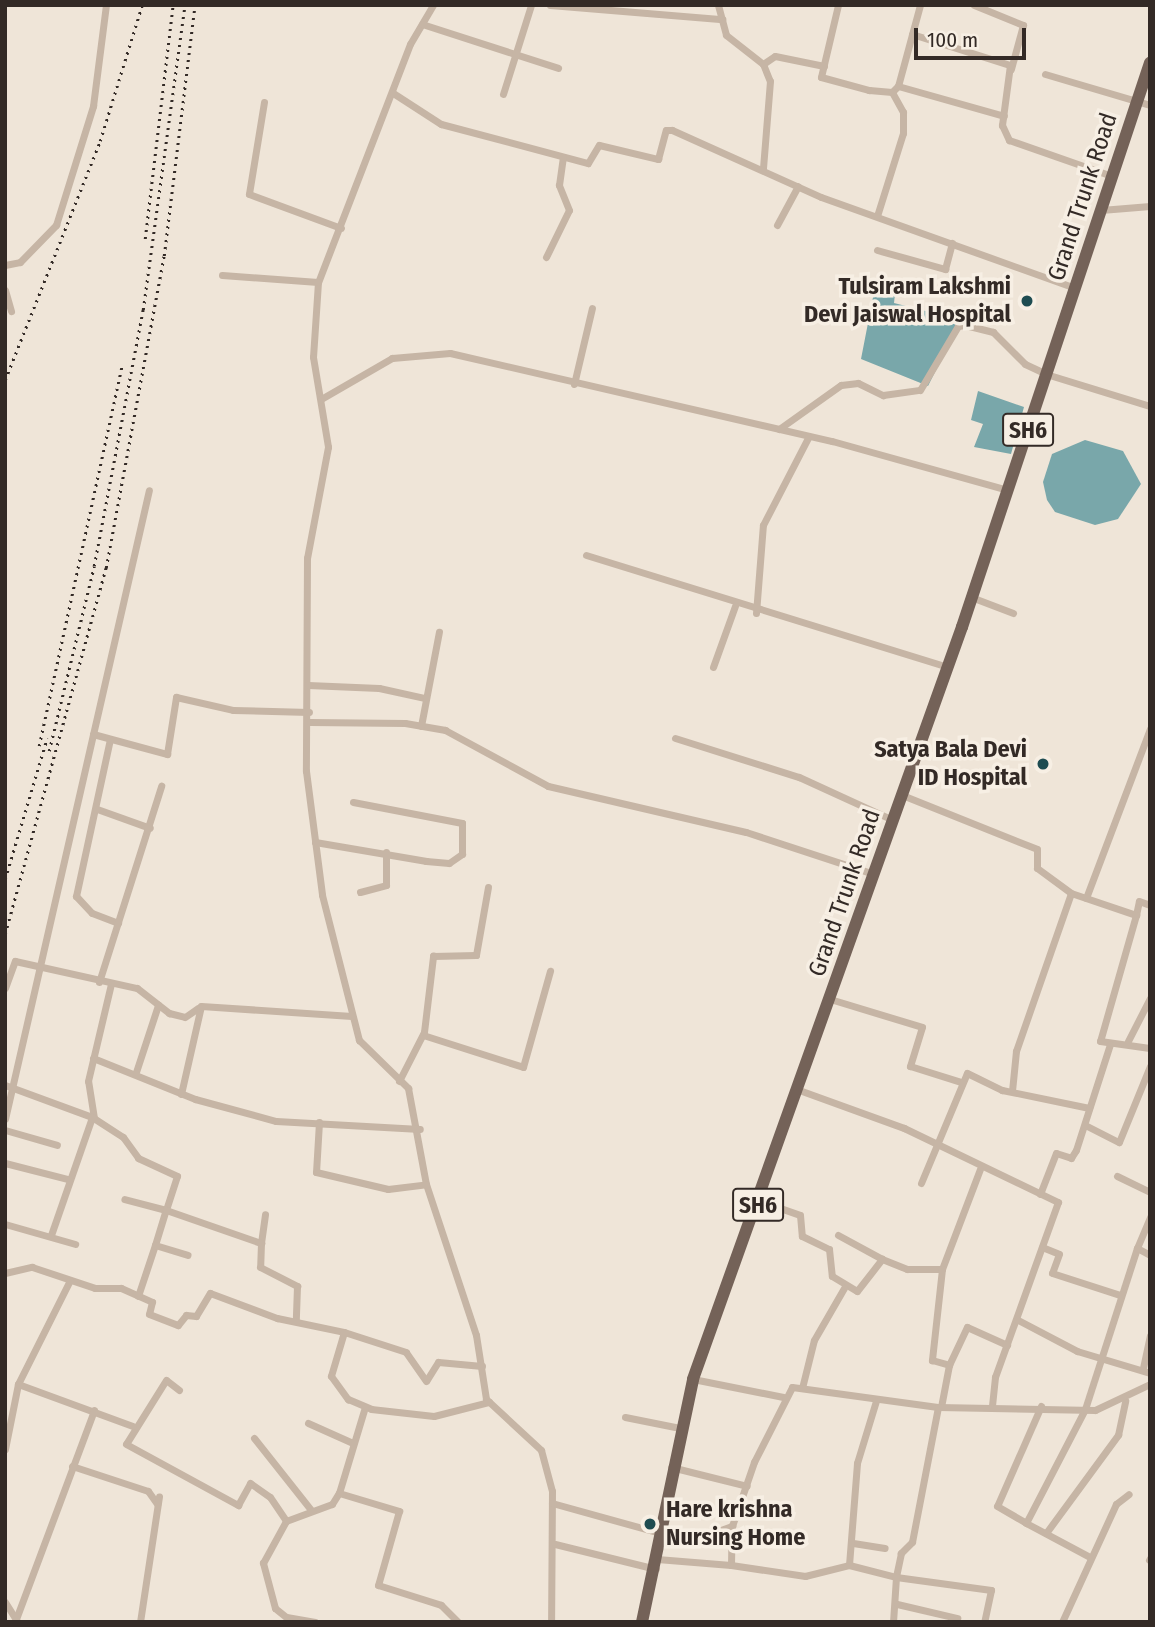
<!DOCTYPE html>
<style>
body{margin:0}
#map{position:relative;width:1155px;height:1627px;overflow:hidden;background:#efe5d8;font-family:"Fira Sans Condensed",sans-serif}
div>[style]{position:absolute}
[style*='--x']{left:calc(var(--x)*1px);top:calc(var(--y)*1px);width:calc(var(--w)*1px);rotate:calc(var(--a)*1deg)}
.water>*{inset:0;background:#79a7aa}
.street>*{height:7px;margin:-3.5px;padding:0 3.5px;transform-origin:3.5px;border-radius:3.5px;background:#c6b5a5}
.primary>*{height:12px;margin:-6px;padding:0 6px;transform-origin:6px;border-radius:6px;background:#746258}
.rail>*{height:2.5px;margin-top:-1.25px;transform-origin:0;background:repeating-linear-gradient(90deg,#332a26 0 2px,transparent 0 7px)}
.dots>*{width:19px;height:19px;translate:-50% -50%;box-sizing:border-box;border:4px solid #f7efe4;border-radius:50%}
span{translate:-50% -50%;white-space:nowrap;text-align:center;line-height:1.15;-webkit-text-stroke:7px #f7efe4;paint-order:stroke}
.shield-label span{padding:2px 5px;background:#f7efe4;border:2px solid;border-radius:5px;-webkit-text-stroke-width:0}
.shield-label{font-size:23px;color:#332a26;font-weight:700}
.street-label{font-size:24px;color:#332a26}
.poi-label{font-size:24px;color:#332a26;font-weight:700}
.right{translate:-100% -50%;text-align:right}
.left{translate:0 -50%;text-align:left}
.frame{position:absolute;inset:0;border:7px solid #332a26;pointer-events:none}
.scale{position:absolute;left:914px;top:28px;width:112px;height:32px;box-sizing:border-box;border:4px solid #332a26;border-top:0;padding-left:9px;font-size:21px;line-height:24px;white-space:nowrap;color:#332a26;-webkit-text-stroke:5px #f7efe4;paint-order:stroke}
</style>
<div id="map">
<div class="water">
<div style="clip-path:polygon(875px 287px,895px 294px,894px 303px,961px 320px,928px 386px,861px 359px)"></div>
<div style="clip-path:polygon(978px 391px,1024px 407px,1011px 454px,974px 447px,983px 424px,971px 420px)"></div>
<div style="clip-path:polygon(1085px 440px,1123px 451px,1141px 484px,1118px 519px,1095px 525px,1055px 512px,1047px 500px,1043px 482px,1052px 454px)"></div>
</div>
<div class="street">
<div style="--x:433;--y:5;--w:45;--a:120.5"></div>
<div style="--x:410;--y:44;--w:255;--a:111.1"></div>
<div style="--x:318;--y:282;--w:75;--a:93.8"></div>
<div style="--x:313;--y:357;--w:91;--a:80.5"></div>
<div style="--x:328;--y:447;--w:113;--a:100.7"></div>
<div style="--x:307;--y:558;--w:213;--a:90.3"></div>
<div style="--x:306;--y:771;--w:125;--a:82.6"></div>
<div style="--x:322;--y:895;--w:150;--a:75.7"></div>
<div style="--x:359;--y:1040;--w:69;--a:44.4"></div>
<div style="--x:408;--y:1088;--w:98;--a:79.4"></div>
<div style="--x:426;--y:1184;--w:159;--a:71.7"></div>
<div style="--x:476;--y:1335;--w:65;--a:81.1"></div>
<div style="--x:486;--y:1399;--w:75;--a:42.8"></div>
<div style="--x:541;--y:1450;--w:42;--a:75"></div>
<div style="--x:552;--y:1491;--w:131;--a:90.4"></div>
<div style="--x:550;--y:5;--w:173;--a:4.7"></div>
<div style="--x:718;--y:5;--w:31;--a:75"></div>
<div style="--x:726;--y:35;--w:47;--a:38.1"></div>
<div style="--x:763;--y:64;--w:18;--a:68"></div>
<div style="--x:770;--y:81;--w:87;--a:94.6"></div>
<div style="--x:838;--y:5;--w:74;--a:103.3"></div>
<div style="--x:821;--y:77;--w:50;--a:15.2"></div>
<div style="--x:869;--y:90;--w:23;--a:5"></div>
<div style="--x:892;--y:92;--w:8;--a:-45"></div>
<div style="--x:920;--y:5;--w:84;--a:105.2"></div>
<div style="--x:898;--y:86;--w:110;--a:15.8"></div>
<div style="--x:974;--y:5;--w:53;--a:22.2"></div>
<div style="--x:1023;--y:25;--w:46;--a:105.3"></div>
<div style="--x:422;--y:24;--w:143;--a:17.9"></div>
<div style="--x:912;--y:34;--w:103;--a:17.6"></div>
<div style="--x:1010;--y:65;--w:61;--a:97.6"></div>
<div style="--x:1002;--y:125;--w:17;--a:65"></div>
<div style="--x:1009;--y:140;--w:109;--a:19.3"></div>
<div style="--x:763;--y:64;--w:14;--a:-34"></div>
<div style="--x:775;--y:56;--w:50;--a:11.5"></div>
<div style="--x:1045;--y:74;--w:109;--a:16.4"></div>
<div style="--x:393;--y:93;--w:57;--a:32.9"></div>
<div style="--x:441;--y:124;--w:152;--a:14.9"></div>
<div style="--x:588;--y:163;--w:21;--a:-59"></div>
<div style="--x:599;--y:145;--w:61;--a:13.3"></div>
<div style="--x:658;--y:159;--w:30;--a:-75"></div>
<div style="--x:666;--y:130;--w:6;--a:0"></div>
<div style="--x:672;--y:130;--w:163;--a:24.2"></div>
<div style="--x:821;--y:197;--w:270;--a:19.7"></div>
<div style="--x:503;--y:94;--w:93;--a:-72.5"></div>
<div style="--x:264;--y:102;--w:93;--a:99.3"></div>
<div style="--x:249;--y:194;--w:98;--a:20.3"></div>
<div style="--x:1101;--y:210;--w:49;--a:-4.7"></div>
<div style="--x:877;--y:216;--w:87;--a:-72.6"></div>
<div style="--x:903;--y:133;--w:21;--a:-90"></div>
<div style="--x:903;--y:112;--w:23;--a:-119"></div>
<div style="--x:777;--y:225;--w:44;--a:-61.7"></div>
<div style="--x:877;--y:250;--w:71;--a:15.6"></div>
<div style="--x:945;--y:269;--w:27;--a:-75"></div>
<div style="--x:546;--y:257;--w:52;--a:-63.9"></div>
<div style="--x:569;--y:210;--w:27;--a:-112"></div>
<div style="--x:559;--y:185;--w:28;--a:-82"></div>
<div style="--x:5;--y:265;--w:15;--a:-11"></div>
<div style="--x:20;--y:262;--w:52;--a:-45.8"></div>
<div style="--x:56;--y:225;--w:125;--a:-72.7"></div>
<div style="--x:93;--y:106;--w:102;--a:-82.7"></div>
<div style="--x:222;--y:275;--w:96;--a:4.2"></div>
<div style="--x:5;--y:290;--w:22;--a:74"></div>
<div style="--x:574;--y:384;--w:78;--a:-76.7"></div>
<div style="--x:321;--y:399;--w:82;--a:-30"></div>
<div style="--x:392;--y:358;--w:58;--a:-4.9"></div>
<div style="--x:450;--y:353;--w:392;--a:13"></div>
<div style="--x:832;--y:441;--w:183;--a:15.6"></div>
<div style="--x:779;--y:429;--w:76;--a:-35.4"></div>
<div style="--x:841;--y:385;--w:17;--a:-7"></div>
<div style="--x:858;--y:383;--w:28;--a:26"></div>
<div style="--x:883;--y:395;--w:37;--a:-8"></div>
<div style="--x:920;--y:390;--w:74;--a:-59.3"></div>
<div style="--x:958;--y:326;--w:7;--a:-8"></div>
<div style="--x:965;--y:325;--w:29;--a:14"></div>
<div style="--x:993;--y:332;--w:45;--a:45"></div>
<div style="--x:1025;--y:364;--w:23;--a:25"></div>
<div style="--x:1046;--y:374;--w:109;--a:17.1"></div>
<div style="--x:586;--y:555;--w:378;--a:17.2"></div>
<div style="--x:971;--y:597;--w:45;--a:20.9"></div>
<div style="--x:756;--y:613;--w:88;--a:-85.5"></div>
<div style="--x:763;--y:525;--w:100;--a:-62.7"></div>
<div style="--x:713;--y:667;--w:65;--a:-70.2"></div>
<div style="--x:308;--y:685;--w:71;--a:2.4"></div>
<div style="--x:379;--y:688;--w:46;--a:12.5"></div>
<div style="--x:310;--y:722;--w:95;--a:0.6"></div>
<div style="--x:405;--y:723;--w:41;--a:9.9"></div>
<div style="--x:445;--y:730;--w:117;--a:28.5"></div>
<div style="--x:548;--y:786;--w:203;--a:13.1"></div>
<div style="--x:746;--y:832;--w:135;--a:18.2"></div>
<div style="--x:421;--y:726;--w:96;--a:-79.2"></div>
<div style="--x:93;--y:734;--w:77;--a:15.1"></div>
<div style="--x:167;--y:754;--w:58;--a:-81"></div>
<div style="--x:176;--y:697;--w:58;--a:12.8"></div>
<div style="--x:233;--y:710;--w:76;--a:1.5"></div>
<div style="--x:675;--y:738;--w:130;--a:17.5"></div>
<div style="--x:799;--y:777;--w:103;--a:24.6"></div>
<div style="--x:110;--y:739;--w:161;--a:102.2"></div>
<div style="--x:76;--y:896;--w:23;--a:47"></div>
<div style="--x:92;--y:913;--w:28;--a:21"></div>
<div style="--x:902;--y:795;--w:145;--a:21.8"></div>
<div style="--x:1037;--y:849;--w:19;--a:90"></div>
<div style="--x:1037;--y:868;--w:42;--a:36.3"></div>
<div style="--x:1071;--y:893;--w:69;--a:18.7"></div>
<div style="--x:1136;--y:915;--w:14;--a:-78"></div>
<div style="--x:1139;--y:901;--w:12;--a:20"></div>
<div style="--x:97;--y:809;--w:56;--a:19.7"></div>
<div style="--x:315;--y:842;--w:113;--a:9.7"></div>
<div style="--x:426;--y:861;--w:23;--a:5"></div>
<div style="--x:449;--y:863;--w:16;--a:-35"></div>
<div style="--x:462;--y:854;--w:31;--a:-90"></div>
<div style="--x:462;--y:823;--w:111;--a:-169.1"></div>
<div style="--x:360;--y:892;--w:27;--a:-15"></div>
<div style="--x:386;--y:885;--w:33;--a:-90"></div>
<div style="--x:1086;--y:898;--w:181;--a:-69.3"></div>
<div style="--x:1136;--y:915;--w:131;--a:105.9"></div>
<div style="--x:1100;--y:1041;--w:50;--a:8"></div>
<div style="--x:99;--y:982;--w:206;--a:-72.4"></div>
<div style="--x:5;--y:988;--w:29;--a:-70"></div>
<div style="--x:15;--y:961;--w:125;--a:12.5"></div>
<div style="--x:137;--y:988;--w:41;--a:38"></div>
<div style="--x:169;--y:1013;--w:16;--a:14"></div>
<div style="--x:185;--y:1017;--w:16;--a:-35"></div>
<div style="--x:830;--y:999;--w:96;--a:16.9"></div>
<div style="--x:922;--y:1027;--w:41;--a:107.1"></div>
<div style="--x:910;--y:1066;--w:53;--a:17.4"></div>
<div style="--x:423;--y:1035;--w:105;--a:17.7"></div>
<div style="--x:523;--y:1067;--w:100;--a:-74.3"></div>
<div style="--x:1128;--y:1041;--w:48;--a:-62.9"></div>
<div style="--x:93;--y:1058;--w:110;--a:21.9"></div>
<div style="--x:195;--y:1099;--w:84;--a:15.2"></div>
<div style="--x:276;--y:1121;--w:144;--a:3.2"></div>
<div style="--x:136;--y:1072;--w:71;--a:-71.8"></div>
<div style="--x:399;--y:1081;--w:55;--a:-63"></div>
<div style="--x:424;--y:1032;--w:77;--a:-83.2"></div>
<div style="--x:433;--y:956;--w:43;--a:-1.3"></div>
<div style="--x:476;--y:955;--w:69;--a:-80"></div>
<div style="--x:5;--y:1085;--w:93;--a:20.2"></div>
<div style="--x:92;--y:1117;--w:37;--a:33"></div>
<div style="--x:123;--y:1137;--w:26;--a:54"></div>
<div style="--x:138;--y:1158;--w:43;--a:24.8"></div>
<div style="--x:177;--y:1176;--w:36;--a:108"></div>
<div style="--x:166;--y:1210;--w:43;--a:-165.3"></div>
<div style="--x:799;--y:1090;--w:112;--a:19.9"></div>
<div style="--x:904;--y:1128;--w:171;--a:25.7"></div>
<div style="--x:1058;--y:1202;--w:186;--a:109.8"></div>
<div style="--x:995;--y:1377;--w:29;--a:96"></div>
<div style="--x:1012;--y:1091;--w:40;--a:-84.3"></div>
<div style="--x:1016;--y:1051;--w:167;--a:-70.8"></div>
<div style="--x:181;--y:1094;--w:90;--a:-77.2"></div>
<div style="--x:201;--y:1006;--w:151;--a:3.8"></div>
<div style="--x:94;--y:1118;--w:37;--a:-99"></div>
<div style="--x:88;--y:1081;--w:100;--a:-76.7"></div>
<div style="--x:5;--y:1119;--w:645;--a:-77.11"></div>
<div style="--x:319;--y:1122;--w:50;--a:93.4"></div>
<div style="--x:316;--y:1172;--w:74;--a:13.3"></div>
<div style="--x:388;--y:1189;--w:38;--a:-7"></div>
<div style="--x:1085;--y:1125;--w:38;--a:27"></div>
<div style="--x:1119;--y:1142;--w:82;--a:-67.8"></div>
<div style="--x:5;--y:1130;--w:54;--a:16.1"></div>
<div style="--x:5;--y:1163;--w:65;--a:14.3"></div>
<div style="--x:1117;--y:1176;--w:37;--a:26"></div>
<div style="--x:921;--y:1183;--w:119;--a:-67.3"></div>
<div style="--x:967;--y:1073;--w:39;--a:26"></div>
<div style="--x:1002;--y:1090;--w:89;--a:11.7"></div>
<div style="--x:1040;--y:1194;--w:44;--a:-68.7"></div>
<div style="--x:1056;--y:1153;--w:16;--a:18"></div>
<div style="--x:1071;--y:1158;--w:9;--a:-58"></div>
<div style="--x:1076;--y:1150;--w:111;--a:-72.2"></div>
<div style="--x:760;--y:1201;--w:42;--a:19.3"></div>
<div style="--x:800;--y:1215;--w:21;--a:85"></div>
<div style="--x:802;--y:1236;--w:30;--a:26"></div>
<div style="--x:829;--y:1249;--w:27;--a:84"></div>
<div style="--x:832;--y:1276;--w:29;--a:31"></div>
<div style="--x:857;--y:1291;--w:41;--a:-52"></div>
<div style="--x:882;--y:1259;--w:27;--a:22"></div>
<div style="--x:907;--y:1269;--w:35;--a:0"></div>
<div style="--x:942;--y:1269;--w:107;--a:-69.2"></div>
<div style="--x:5;--y:1224;--w:73;--a:15.9"></div>
<div style="--x:51;--y:1235;--w:125;--a:-70.8"></div>
<div style="--x:838;--y:1235;--w:50;--a:28.6"></div>
<div style="--x:261;--y:1243;--w:29;--a:-82"></div>
<div style="--x:155;--y:1245;--w:37;--a:-73"></div>
<div style="--x:166;--y:1210;--w:101;--a:19.2"></div>
<div style="--x:261;--y:1243;--w:24;--a:92"></div>
<div style="--x:260;--y:1267;--w:42;--a:27.2"></div>
<div style="--x:297;--y:1286;--w:35;--a:92"></div>
<div style="--x:1042;--y:1247;--w:18;--a:22"></div>
<div style="--x:1059;--y:1254;--w:20;--a:110"></div>
<div style="--x:1052;--y:1273;--w:71;--a:17.9"></div>
<div style="--x:1137;--y:1248;--w:34;--a:-67"></div>
<div style="--x:942;--y:1269;--w:92;--a:96.3"></div>
<div style="--x:932;--y:1360;--w:18;--a:16"></div>
<div style="--x:5;--y:1273;--w:28;--a:-13"></div>
<div style="--x:32;--y:1267;--w:66;--a:18.4"></div>
<div style="--x:95;--y:1288;--w:26;--a:0"></div>
<div style="--x:121;--y:1288;--w:34;--a:24"></div>
<div style="--x:152;--y:1302;--w:12;--a:104"></div>
<div style="--x:149;--y:1314;--w:31;--a:21"></div>
<div style="--x:178;--y:1325;--w:13;--a:-51"></div>
<div style="--x:186;--y:1315;--w:10;--a:6"></div>
<div style="--x:196;--y:1316;--w:27;--a:-59"></div>
<div style="--x:210;--y:1293;--w:72;--a:20.5"></div>
<div style="--x:277;--y:1318;--w:68;--a:11.8"></div>
<div style="--x:138;--y:1296;--w:54;--a:-71.6"></div>
<div style="--x:155;--y:1245;--w:34;--a:17"></div>
<div style="--x:1018;--y:1320;--w:67;--a:27.7"></div>
<div style="--x:1077;--y:1351;--w:76;--a:16.8"></div>
<div style="--x:482;--y:1366;--w:44;--a:-174.8"></div>
<div style="--x:438;--y:1362;--w:22;--a:122"></div>
<div style="--x:426;--y:1381;--w:35;--a:-125"></div>
<div style="--x:406;--y:1352;--w:65;--a:-162.1"></div>
<div style="--x:344;--y:1332;--w:46;--a:106.5"></div>
<div style="--x:331;--y:1376;--w:29;--a:54"></div>
<div style="--x:348;--y:1399;--w:25;--a:23"></div>
<div style="--x:371;--y:1409;--w:63;--a:6.3"></div>
<div style="--x:434;--y:1416;--w:57;--a:-14.3"></div>
<div style="--x:1143;--y:1368;--w:33;--a:-78"></div>
<div style="--x:693;--y:1379;--w:92;--a:11.3"></div>
<div style="--x:18;--y:1384;--w:116;--a:-63.4"></div>
<div style="--x:802;--y:1388;--w:49;--a:-76"></div>
<div style="--x:814;--y:1340;--w:60;--a:-60"></div>
<div style="--x:179;--y:1390;--w:16;--a:-142"></div>
<div style="--x:166;--y:1380;--w:75;--a:122"></div>
<div style="--x:126;--y:1444;--w:128;--a:28.6"></div>
<div style="--x:238;--y:1505;--w:25;--a:-61"></div>
<div style="--x:250;--y:1483;--w:24;--a:35"></div>
<div style="--x:270;--y:1497;--w:29;--a:56"></div>
<div style="--x:1041;--y:1406;--w:109;--a:113.7"></div>
<div style="--x:997;--y:1506;--w:34;--a:30"></div>
<div style="--x:1026;--y:1523;--w:128;--a:-62.6"></div>
<div style="--x:1085;--y:1409;--w:169;--a:-72.1"></div>
<div style="--x:1137;--y:1248;--w:15;--a:28"></div>
<div style="--x:938;--y:1407;--w:137;--a:100.9"></div>
<div style="--x:912;--y:1542;--w:16;--a:135"></div>
<div style="--x:901;--y:1553;--w:25;--a:102"></div>
<div style="--x:896;--y:1577;--w:96;--a:7.8"></div>
<div style="--x:991;--y:1590;--w:33;--a:102"></div>
<div style="--x:941;--y:1407;--w:43;--a:-79.2"></div>
<div style="--x:949;--y:1365;--w:42;--a:-64.7"></div>
<div style="--x:967;--y:1327;--w:44;--a:24.2"></div>
<div style="--x:625;--y:1417;--w:56;--a:11.3"></div>
<div style="--x:308;--y:1423;--w:49;--a:24"></div>
<div style="--x:254;--y:1438;--w:92;--a:51.6"></div>
<div style="--x:5;--y:1449;--w:66;--a:-78.7"></div>
<div style="--x:18;--y:1384;--w:122;--a:20.1"></div>
<div style="--x:72;--y:1466;--w:80;--a:18.2"></div>
<div style="--x:148;--y:1491;--w:16;--a:55"></div>
<div style="--x:671;--y:1467;--w:78;--a:14"></div>
<div style="--x:339;--y:1493;--w:90;--a:-73.2"></div>
<div style="--x:552;--y:1503;--w:112;--a:15.5"></div>
<div style="--x:660;--y:1533;--w:47;--a:2.4"></div>
<div style="--x:707;--y:1535;--w:27;--a:-20"></div>
<div style="--x:1026;--y:1523;--w:72;--a:28"></div>
<div style="--x:1046;--y:1533;--w:122;--a:-53.7"></div>
<div style="--x:1118;--y:1435;--w:35;--a:-78"></div>
<div style="--x:853;--y:1543;--w:32;--a:9"></div>
<div style="--x:555;--y:1544;--w:104;--a:13.9"></div>
<div style="--x:657;--y:1559;--w:74;--a:4.6"></div>
<div style="--x:731;--y:1565;--w:39;--a:-89"></div>
<div style="--x:732;--y:1526;--w:68;--a:-71"></div>
<div style="--x:754;--y:1462;--w:84;--a:-63.1"></div>
<div style="--x:792;--y:1387;--w:147;--a:7.8"></div>
<div style="--x:938;--y:1407;--w:157;--a:1.1"></div>
<div style="--x:1095;--y:1410;--w:61;--a:-25.3"></div>
<div style="--x:1149;--y:1560;--w:2;--a:-63"></div>
<div style="--x:731;--y:1565;--w:75;--a:8.5"></div>
<div style="--x:805;--y:1576;--w:45;--a:-14"></div>
<div style="--x:849;--y:1565;--w:49;--a:14.3"></div>
<div style="--x:896;--y:1577;--w:45;--a:93.8"></div>
<div style="--x:849;--y:1565;--w:102;--a:-85.5"></div>
<div style="--x:857;--y:1463;--w:65;--a:-73"></div>
<div style="--x:5;--y:1602;--w:22;--a:58"></div>
<div style="--x:897;--y:1604;--w:62;--a:13.1"></div>
<div style="--x:16;--y:1619;--w:223;--a:-69.5"></div>
<div style="--x:140;--y:1622;--w:127;--a:-81.4"></div>
<div style="--x:315;--y:1622;--w:29;--a:-170"></div>
<div style="--x:286;--y:1617;--w:14;--a:-141"></div>
<div style="--x:275;--y:1608;--w:47;--a:-104.9"></div>
<div style="--x:263;--y:1563;--w:48;--a:-61.3"></div>
<div style="--x:286;--y:1521;--w:49;--a:-20.3"></div>
<div style="--x:332;--y:1504;--w:13;--a:-58"></div>
<div style="--x:339;--y:1493;--w:63;--a:16.7"></div>
<div style="--x:399;--y:1511;--w:77;--a:105.8"></div>
<div style="--x:378;--y:1585;--w:66;--a:17.6"></div>
<div style="--x:441;--y:1605;--w:24;--a:45"></div>
<div style="--x:1062;--y:1622;--w:130;--a:-65.4"></div>
<div style="--x:1116;--y:1504;--w:16;--a:-38"></div>
</div>
<div class="primary">
<div style="--x:642;--y:1622;--w:248;--a:-78.1"></div>
<div style="--x:693;--y:1379;--w:799;--a:-70.32"></div>
<div style="--x:962;--y:627;--w:595;--a:-71.57"></div>
</div>
<div class="rail">
<div style="--x:145;--y:239;--w:236;--a:-83.2"></div>
<div style="--x:5;--y:380;--w:257;--a:-68.3"></div>
<div style="--x:100;--y:141;--w:142;--a:-72.8"></div>
<div style="--x:39;--y:746;--w:389;--a:-77.7"></div>
<div style="--x:49;--y:751;--w:190;--a:-76.3"></div>
<div style="--x:94;--y:566;--w:261;--a:-79.2"></div>
<div style="--x:143;--y:310;--w:308;--a:-82.2"></div>
<div style="--x:5;--y:879;--w:147;--a:-73.4"></div>
<div style="--x:5;--y:934;--w:380;--a:-74.6"></div>
<div style="--x:106;--y:568;--w:317;--a:-79.5"></div>
<div style="--x:164;--y:256;--w:253;--a:-83"></div>
</div>
<div class="dots">
<div style="left:1027px;top:301px;background:#1e4c51"></div>
<div style="left:1043px;top:764px;background:#1e4c51"></div>
<div style="left:650px;top:1524px;background:#1e4c51"></div>
</div>
<div class="shield-label">
<span style="left:1028px;top:430px">SH6</span>
<span style="left:758px;top:1205px">SH6</span>
</div>
<div class="street-label">
<span style="left:1083px;top:197px;rotate:-72deg">Grand Trunk Road</span>
<span style="left:845px;top:893px;rotate:-71deg">Grand Trunk Road</span>
</div>
<div class="poi-label">
<span class="right" style="left:1011px;top:301px">Tulsiram Lakshmi<br>Devi Jaiswal Hospital</span>
<span class="right" style="left:1027px;top:764px">Satya Bala Devi<br>ID Hospital</span>
<span class="left" style="left:666px;top:1524px">Hare krishna<br>Nursing Home</span>
</div>
<div class="frame"></div>
<div class="scale">100 m</div>
</div>
